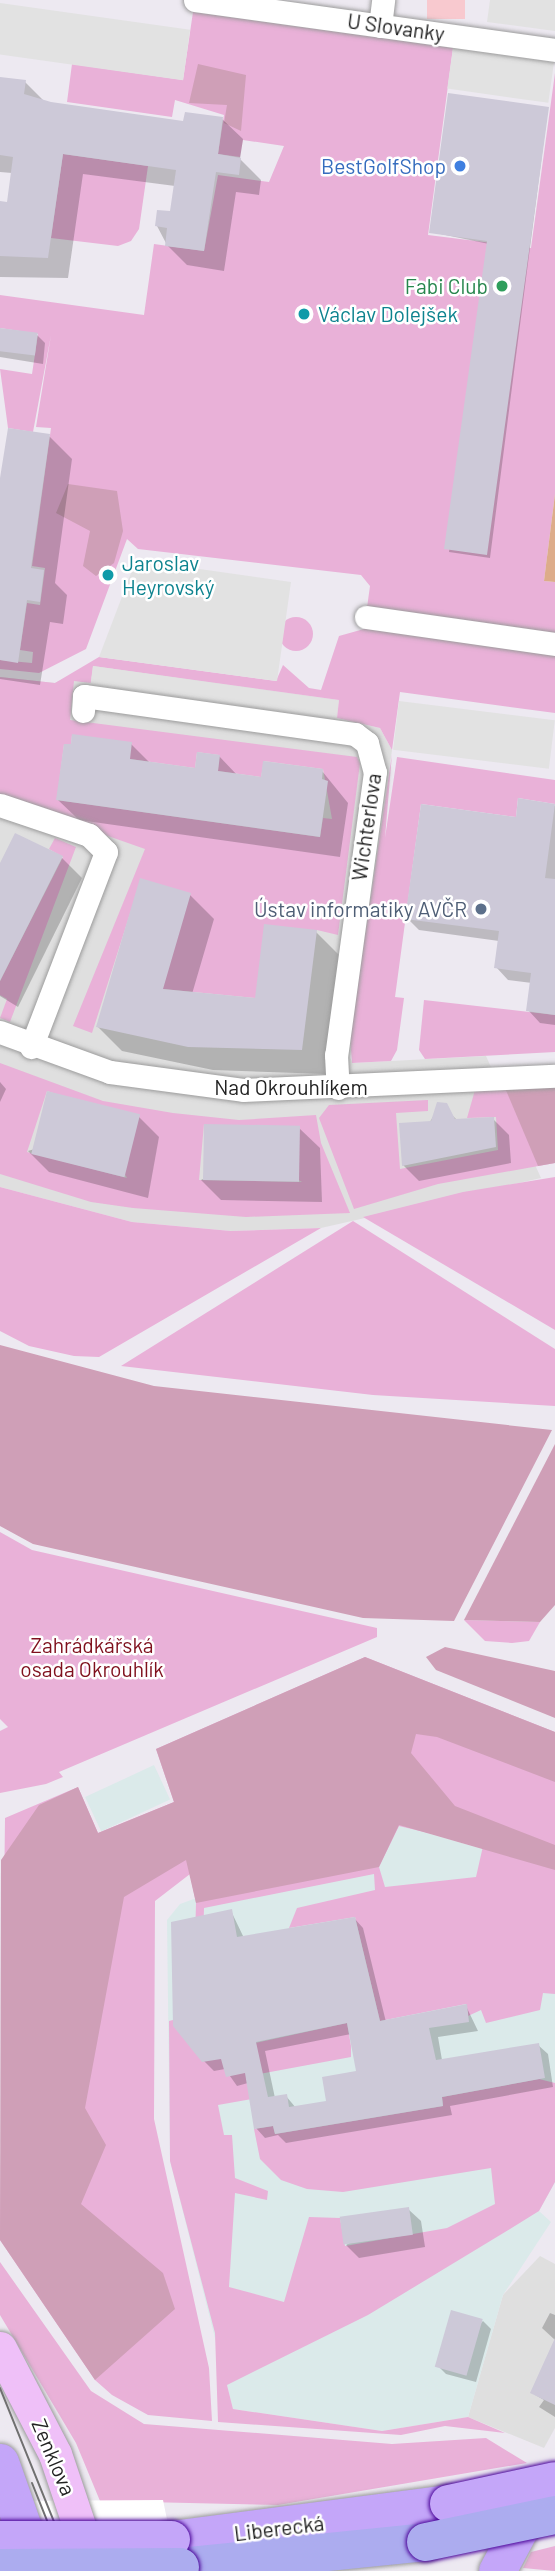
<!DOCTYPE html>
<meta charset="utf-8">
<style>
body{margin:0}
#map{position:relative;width:555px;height:2571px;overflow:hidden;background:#ede9f1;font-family:Barlow,sans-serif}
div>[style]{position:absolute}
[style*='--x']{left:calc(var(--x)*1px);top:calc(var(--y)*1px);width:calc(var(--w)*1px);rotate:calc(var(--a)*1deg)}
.residential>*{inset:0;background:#dfdfdf}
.industrial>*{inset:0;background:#dbeaea;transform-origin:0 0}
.grass>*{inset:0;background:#e9b1d8}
.round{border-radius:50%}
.forest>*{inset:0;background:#cf9fb7}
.park>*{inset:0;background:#f8c9cf;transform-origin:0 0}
.pitch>*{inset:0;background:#ddac8a}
.parking>*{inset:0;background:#e2e2e2;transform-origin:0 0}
.pier>*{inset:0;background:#fff}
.shadow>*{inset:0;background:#0003}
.building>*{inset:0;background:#cdc9d8;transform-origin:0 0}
.roads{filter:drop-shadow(0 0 2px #9c9c9c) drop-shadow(0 0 2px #9c9c9c)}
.minor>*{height:23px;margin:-11.5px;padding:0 11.5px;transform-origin:11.5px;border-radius:11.5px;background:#fff}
.secondary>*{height:33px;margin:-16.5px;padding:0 16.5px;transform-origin:16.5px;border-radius:16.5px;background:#efc0f8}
.primary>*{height:37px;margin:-18.5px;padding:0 18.5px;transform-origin:18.5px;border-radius:18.5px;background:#c4a6f9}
.trunk>*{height:38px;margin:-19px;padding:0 19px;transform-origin:19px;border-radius:19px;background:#acacef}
.tram>*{height:2px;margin:-1px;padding:0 1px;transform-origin:1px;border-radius:1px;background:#707070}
.bridges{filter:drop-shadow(0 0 2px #4b059a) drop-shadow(0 0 2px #4b059a)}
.primary-bridge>*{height:37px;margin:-18.5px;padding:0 18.5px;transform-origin:18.5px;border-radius:18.5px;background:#c4a6f9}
.trunk-bridge>*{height:38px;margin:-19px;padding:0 19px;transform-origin:19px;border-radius:19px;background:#acacef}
.dots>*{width:19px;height:19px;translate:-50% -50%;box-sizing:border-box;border:4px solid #fff;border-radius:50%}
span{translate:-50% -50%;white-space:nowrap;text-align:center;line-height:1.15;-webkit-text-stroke:5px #fff;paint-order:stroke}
.street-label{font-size:21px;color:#222}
.shop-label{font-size:21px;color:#366cbe}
.right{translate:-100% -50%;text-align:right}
.leisure-label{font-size:21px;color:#27864d}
.culture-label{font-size:21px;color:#0d838f}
.left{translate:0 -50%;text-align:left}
.service-label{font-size:21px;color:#4e5e75}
.park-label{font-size:21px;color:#7f101d}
</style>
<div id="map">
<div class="residential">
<div style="clip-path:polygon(91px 665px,339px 700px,337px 718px,380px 728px,392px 750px,350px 1058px,353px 1063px,486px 1056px,541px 1178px,321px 1228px,231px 1231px,132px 1222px,0 1187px,0 677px,55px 683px)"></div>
<div style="clip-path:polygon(540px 2256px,555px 2264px,555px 2428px,544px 2448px,468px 2417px,503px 2295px)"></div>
</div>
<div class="industrial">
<div style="left:154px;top:1765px;width:38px;height:76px;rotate:65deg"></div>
<div style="clip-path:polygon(399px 1825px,555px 1870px,555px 2182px,539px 2211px,551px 2222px,503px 2295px,468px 2417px,382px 2431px,233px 2409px,170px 2161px,167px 1920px,180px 1904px)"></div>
</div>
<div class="grass">
<div style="clip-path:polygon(evenodd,193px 12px,453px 48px,428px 235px,531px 248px,555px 73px,555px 494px,544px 581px,555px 582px,555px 713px,400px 692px,392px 750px,380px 728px,337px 718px,339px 700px,93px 666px,91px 683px,74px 681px,70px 720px,357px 757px,360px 763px,338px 935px,317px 930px,255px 998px,163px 989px,141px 879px,92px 1033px,73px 1026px,145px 849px,0 798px,0 677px,55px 683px,99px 657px,276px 681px,283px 665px,309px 688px,321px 690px,339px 636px,364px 629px,370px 586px,361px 575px,138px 549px,127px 539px,86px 649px,39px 673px,0 669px,0 660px,32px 663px,33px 652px,20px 650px,27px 603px,40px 605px,45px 568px,32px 566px,51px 428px,36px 427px,51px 335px,33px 432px,8px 428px,0 369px,32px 374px,38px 334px,0 328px,0 295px,144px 315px,154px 244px,204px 251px,218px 175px,269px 182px,284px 146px,243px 140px,240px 157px,218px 154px,224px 115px,175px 100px,172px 117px,67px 102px,72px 64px,183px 80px,193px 12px,72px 735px,130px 759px,195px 768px,197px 752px,219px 755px,218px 771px,261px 777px,264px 761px,323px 769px,332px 819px,323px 818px,320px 837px,57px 800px,64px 744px,71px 744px,72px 735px)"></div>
<div style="clip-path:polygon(63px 154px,148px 166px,139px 229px,131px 241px,118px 246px,51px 238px)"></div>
<div class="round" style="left:279px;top:617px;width:34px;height:34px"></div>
<div style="clip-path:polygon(392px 754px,385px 838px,397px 757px,555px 780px,555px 804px,518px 798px,516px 817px,421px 804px,395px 997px,404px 998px,397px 1050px,391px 1061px,352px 1063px,350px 1037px)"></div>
<div style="clip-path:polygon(55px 838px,76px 847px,10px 1022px,0 1018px,7px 999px,0 995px,0 981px,63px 857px,49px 849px)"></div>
<div style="clip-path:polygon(424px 1000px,555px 1015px,555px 1052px,425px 1059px,419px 1050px)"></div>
<div style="clip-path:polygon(evenodd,0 1063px,103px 1101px,173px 1113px,239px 1120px,316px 1115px,321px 1143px,350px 1213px,246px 1217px,133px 1208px,91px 1202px,0 1174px,0 1063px,47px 1091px,86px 1104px,127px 1178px,27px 1152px,47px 1091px,0 1063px,204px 1124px,302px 1182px,199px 1180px,204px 1124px)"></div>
<div style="clip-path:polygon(555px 1085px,555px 1163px,438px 1184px,354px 1209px,319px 1118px,329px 1105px,428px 1100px,428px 1111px,396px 1113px,400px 1169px,498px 1150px,496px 1117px,467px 1118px,475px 1090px)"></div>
<div style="clip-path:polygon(555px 1177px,555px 1330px,363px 1217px,463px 1192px)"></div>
<div style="clip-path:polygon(0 1187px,132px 1222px,231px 1231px,321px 1228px,99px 1357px,74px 1356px,29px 1346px,0 1331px)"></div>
<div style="clip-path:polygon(353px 1221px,555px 1349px,555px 1406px,373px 1395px,121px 1366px)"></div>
<div style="clip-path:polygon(0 1532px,32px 1550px,377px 1628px,377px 1637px,59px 1772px,63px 1777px,46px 1784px,0 1793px,0 1731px,8px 1727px,0 1719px)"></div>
<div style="clip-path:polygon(464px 1620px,540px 1622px,529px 1641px,512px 1643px,485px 1641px)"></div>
<div style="clip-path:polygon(evenodd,365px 1657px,555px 1732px,555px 1994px,543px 1993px,540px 2010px,486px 2023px,481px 2010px,468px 2016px,466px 2004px,380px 2021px,355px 1917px,289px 1928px,297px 1908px,375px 1890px,374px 1874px,204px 1908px,200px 2055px,347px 2023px,351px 2046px,351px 2057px,249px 2076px,263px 2097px,218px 2105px,224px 2135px,232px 2135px,235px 2178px,268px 2191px,267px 2200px,235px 2193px,229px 2287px,284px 2302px,309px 2217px,340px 2218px,345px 2246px,447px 2228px,495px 2204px,491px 2168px,343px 2192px,307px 2189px,281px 2180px,260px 2159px,254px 2129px,273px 2126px,275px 2134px,443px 2106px,442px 2097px,539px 2079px,555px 2083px,555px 2182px,539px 2211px,510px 2229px,368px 2315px,227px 2385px,233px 2409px,382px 2431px,468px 2417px,505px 2433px,445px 2426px,401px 2435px,218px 2422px,215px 2333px,170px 2161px,169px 2021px,193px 2015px,196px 1903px,190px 1874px,155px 1901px,154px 2119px,209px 2368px,212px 2421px,148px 2415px,112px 2395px,95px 2380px,0 2240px,5px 1818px,78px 1787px,98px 1833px,174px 1802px,156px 1749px,365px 1657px,399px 1826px,483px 1846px,476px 1877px,385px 1887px,379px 1867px,399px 1826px)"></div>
<div style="clip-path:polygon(0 2262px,91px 2391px,144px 2424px,392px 2444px,486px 2438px,527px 2463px,278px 2505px,100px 2501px,76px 2443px,0 2315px)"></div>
<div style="clip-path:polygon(555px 2546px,555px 2571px,523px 2568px,531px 2552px)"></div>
</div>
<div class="forest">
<div style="clip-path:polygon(198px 64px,246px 75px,241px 131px,224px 123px,227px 105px,189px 103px)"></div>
<div style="clip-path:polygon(68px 484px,117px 491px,123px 531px,114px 563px,96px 576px,83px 566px,90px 531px,56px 513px)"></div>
<div style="clip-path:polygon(555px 1086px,555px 1163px,538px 1166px,505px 1088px)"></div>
<div style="clip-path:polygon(0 1345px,154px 1386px,552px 1430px,454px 1621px,363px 1618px,33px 1544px,0 1526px)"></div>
<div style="clip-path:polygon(555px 1444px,555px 1605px,540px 1622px,464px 1620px)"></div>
<div style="clip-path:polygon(445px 1647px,555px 1671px,555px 1718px,436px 1670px,426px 1657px)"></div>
<div style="clip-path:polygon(365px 1657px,555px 1732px,555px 1782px,437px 1737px,416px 1734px,411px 1753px,455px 1806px,555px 1845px,555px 1870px,399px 1825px,379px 1867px,196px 1903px,186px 1860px,124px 1897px,85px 2108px,106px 2145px,81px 2204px,163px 2273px,175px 2309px,95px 2380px,0 2240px,1px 1860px,39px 1805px,78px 1787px,98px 1833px,174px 1802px,156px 1749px)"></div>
</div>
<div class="park">
<div style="left:427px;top:0;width:38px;height:19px"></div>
</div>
<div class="pitch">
<div style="clip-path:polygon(555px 494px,555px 582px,544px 581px)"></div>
</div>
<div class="parking">
<div style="clip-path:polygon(490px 0,555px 0,555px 31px,487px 22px)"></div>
<div style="left:0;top:3px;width:192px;height:51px;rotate:8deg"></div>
<div style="left:453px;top:48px;width:102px;height:41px;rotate:8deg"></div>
<div style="clip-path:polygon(136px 560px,291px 582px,277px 681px,99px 657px)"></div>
<div style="left:93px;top:666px;width:248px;height:17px;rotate:8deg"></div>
<div style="left:399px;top:701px;width:157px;height:49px;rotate:7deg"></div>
</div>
<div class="pier">
<div style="clip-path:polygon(163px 2500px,171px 2539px,0 2551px,0 2501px)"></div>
</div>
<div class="shadow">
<div style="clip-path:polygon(0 78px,25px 82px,45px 102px,185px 123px,222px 119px,243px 139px,240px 159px,261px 180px,259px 195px,236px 192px,224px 271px,187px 265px,167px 245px,157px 226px,172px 213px,175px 186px,83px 174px,68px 278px,0 277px,0 203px,8px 204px,12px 173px,0 172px)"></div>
<div style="clip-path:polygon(548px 108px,490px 558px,449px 552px,489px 244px,431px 232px)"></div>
<div style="clip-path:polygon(0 329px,37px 335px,45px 343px,43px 364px,0 357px)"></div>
<div style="clip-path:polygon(49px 436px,72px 459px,55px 583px,67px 595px,63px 624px,50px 622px,40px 685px,0 679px,0 494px)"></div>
<div style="clip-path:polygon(131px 744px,150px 763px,196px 770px,219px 756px,238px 776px,263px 779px,322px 771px,348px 803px,340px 857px,79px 820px,58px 800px)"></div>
<div style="clip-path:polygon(554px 805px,555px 806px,555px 1025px,540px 1023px,528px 1010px,532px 983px,508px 980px,496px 967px,499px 941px,419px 930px,407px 918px,517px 819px)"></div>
<div style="clip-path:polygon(62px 858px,82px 878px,18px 1007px,0 996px,0 867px)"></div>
<div style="clip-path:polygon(190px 895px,214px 919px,192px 994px,257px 1000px,316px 932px,340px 956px,326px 1074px,213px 1070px,122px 1051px,98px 1027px)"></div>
<div style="clip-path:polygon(0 1082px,6px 1089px,0 1102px)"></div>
<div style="clip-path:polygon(441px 1104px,458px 1121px,493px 1119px,509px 1135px,511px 1163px,419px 1181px,403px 1165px)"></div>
<div style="clip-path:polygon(139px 1117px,159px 1137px,148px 1198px,49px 1172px,28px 1151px)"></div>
<div style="clip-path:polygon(299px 1128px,320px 1148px,322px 1202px,221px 1200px,201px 1180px)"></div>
<div style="clip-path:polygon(evenodd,231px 1911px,244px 1938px,354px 1918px,363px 1928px,386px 2022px,466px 2006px,478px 2031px,438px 2037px,442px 2060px,538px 2045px,548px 2054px,553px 2087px,450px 2106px,452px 2115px,286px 2143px,278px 2135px,265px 2138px,256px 2128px,248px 2083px,237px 2086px,225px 2069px,214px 2071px,204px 2061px,231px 1911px,351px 2034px,358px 2072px,328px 2103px,296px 2108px,286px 2096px,275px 2098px,265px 2051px,351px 2034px)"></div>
<div style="clip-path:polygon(408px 2209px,421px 2221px,425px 2247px,359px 2258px,346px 2245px)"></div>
<div style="clip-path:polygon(550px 2313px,555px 2315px,555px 2340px,542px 2328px)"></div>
<div style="clip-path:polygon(483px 2321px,491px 2329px,476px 2382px,446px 2374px,438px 2366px)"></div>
<div style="clip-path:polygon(555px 2357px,555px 2417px,539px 2407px,544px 2400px,532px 2393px)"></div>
</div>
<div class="building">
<div style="clip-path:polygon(0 77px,26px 80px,24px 94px,51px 102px,183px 121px,185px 112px,223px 117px,218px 154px,241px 158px,239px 175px,216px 172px,204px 251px,165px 246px,167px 228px,155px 226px,157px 210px,170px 211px,176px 170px,63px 154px,48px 258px,0 256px,0 201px,7px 202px,13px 157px,0 155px)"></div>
<div style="clip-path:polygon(448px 93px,549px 107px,487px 555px,444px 549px,487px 241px,429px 233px)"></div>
<div style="left:0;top:328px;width:38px;height:23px;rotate:7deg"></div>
<div style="clip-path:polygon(8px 428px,50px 434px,31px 568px,44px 570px,40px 602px,27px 600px,18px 663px,0 660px,0 478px)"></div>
<div style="clip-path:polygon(72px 734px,132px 742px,130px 759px,195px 768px,197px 752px,220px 755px,218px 771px,261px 777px,263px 761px,323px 769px,322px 779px,328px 781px,320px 837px,56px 800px,64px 744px,71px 744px)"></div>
<div style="clip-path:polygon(518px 798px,555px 804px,545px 878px,555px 879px,555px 1015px,526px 1011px,531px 973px,494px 968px,499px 931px,405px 919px,421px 804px,516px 817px)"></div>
<div style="clip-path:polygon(15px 833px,63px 856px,0 981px,0 863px)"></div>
<div style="clip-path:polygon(140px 878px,191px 893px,163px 989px,255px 998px,264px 924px,317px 930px,302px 1050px,188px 1047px,96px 1027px)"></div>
<div style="left:47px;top:1091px;width:96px;height:65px;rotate:14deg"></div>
<div style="clip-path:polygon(437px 1102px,447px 1103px,455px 1119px,494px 1117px,496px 1147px,402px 1166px,399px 1123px,431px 1121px)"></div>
<div style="left:204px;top:1124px;width:96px;height:56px;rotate:1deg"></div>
<div style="clip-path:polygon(evenodd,232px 1909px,237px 1937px,355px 1917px,380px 2021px,467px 2004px,469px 2022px,429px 2028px,436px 2060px,539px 2043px,545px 2078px,442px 2097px,443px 2106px,275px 2134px,273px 2126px,254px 2129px,245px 2073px,226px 2077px,221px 2059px,202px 2062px,173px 2026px,171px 1922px,232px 1909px,347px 2023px,356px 2071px,322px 2077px,326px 2101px,289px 2107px,287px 2094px,268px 2097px,256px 2042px,347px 2023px)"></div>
<div style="left:409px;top:2207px;width:28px;height:70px;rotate:82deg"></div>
<div style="left:451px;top:2310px;width:33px;height:59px;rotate:16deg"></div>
<div style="clip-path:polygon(555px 2338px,555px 2405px,530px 2393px)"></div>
</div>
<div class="roads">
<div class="minor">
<div style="--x:195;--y:0;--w:363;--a:7.9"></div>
<div style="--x:380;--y:26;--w:26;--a:-83"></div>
<div style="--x:366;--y:617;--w:191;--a:8.1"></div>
<div style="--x:83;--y:711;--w:15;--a:-86"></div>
<div style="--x:84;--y:696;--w:274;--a:8"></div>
<div style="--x:355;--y:734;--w:15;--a:37"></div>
<div style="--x:367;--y:743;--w:30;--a:75"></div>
<div style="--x:375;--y:772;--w:286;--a:97.8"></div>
<div style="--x:336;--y:1055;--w:33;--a:87"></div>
<div style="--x:0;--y:805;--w:94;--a:18.6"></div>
<div style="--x:89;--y:835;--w:24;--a:45"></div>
<div style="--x:106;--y:852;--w:209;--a:111"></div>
<div style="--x:0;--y:1032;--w:117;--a:20"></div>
<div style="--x:110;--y:1072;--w:134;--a:7.7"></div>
<div style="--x:243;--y:1090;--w:312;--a:-2.6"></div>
</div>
<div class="secondary">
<div style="--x:0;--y:2348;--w:119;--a:62.6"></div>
<div style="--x:55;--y:2454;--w:116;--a:71.4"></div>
</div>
<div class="primary">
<div style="--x:0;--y:2462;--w:114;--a:70.6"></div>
<div style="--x:171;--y:2539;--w:279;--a:-7.4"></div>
<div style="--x:497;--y:2571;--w:81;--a:-61.8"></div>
</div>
<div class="trunk">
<div style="--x:180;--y:2567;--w:247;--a:-5.8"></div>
</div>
</div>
<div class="tram">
<div style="--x:0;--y:2388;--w:197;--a:68"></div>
<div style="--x:32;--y:2483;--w:48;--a:68.2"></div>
</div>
<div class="bridges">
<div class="primary-bridge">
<div style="--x:448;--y:2503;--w:109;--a:-12.1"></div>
<div style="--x:0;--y:2539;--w:171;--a:0"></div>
</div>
<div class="trunk-bridge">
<div style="--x:426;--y:2542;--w:132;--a:-11.8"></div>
<div style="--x:0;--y:2568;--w:180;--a:-0.3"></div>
</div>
</div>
<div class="dots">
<div style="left:460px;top:166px;background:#3f7fe0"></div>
<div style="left:502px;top:286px;background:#2e9e5b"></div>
<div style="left:304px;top:314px;background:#0f9aa8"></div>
<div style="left:108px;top:575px;background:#0f9aa8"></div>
<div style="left:481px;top:909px;background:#5c6f8a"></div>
</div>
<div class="street-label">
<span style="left:396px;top:27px;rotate:8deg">U Slovanky</span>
<span style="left:366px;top:827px;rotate:-82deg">Wichterlova</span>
<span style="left:291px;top:1087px">Nad Okrouhlíkem</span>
<span style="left:54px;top:2457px;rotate:67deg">Zenklova</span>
<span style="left:279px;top:2528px;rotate:-7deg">Liberecká</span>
</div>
<div class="shop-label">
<span class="right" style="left:446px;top:166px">BestGolfShop</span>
</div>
<div class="leisure-label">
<span class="right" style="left:488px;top:286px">Fabi Club</span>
</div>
<div class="culture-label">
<span class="left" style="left:318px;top:314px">Václav Dolejšek</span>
<span class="left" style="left:122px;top:575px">Jaroslav<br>Heyrovský</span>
</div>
<div class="service-label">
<span class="right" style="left:467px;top:909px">Ústav informatiky AVČR</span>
</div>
<div class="park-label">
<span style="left:92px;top:1657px">Zahrádkářská<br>osada Okrouhlík</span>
</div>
</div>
